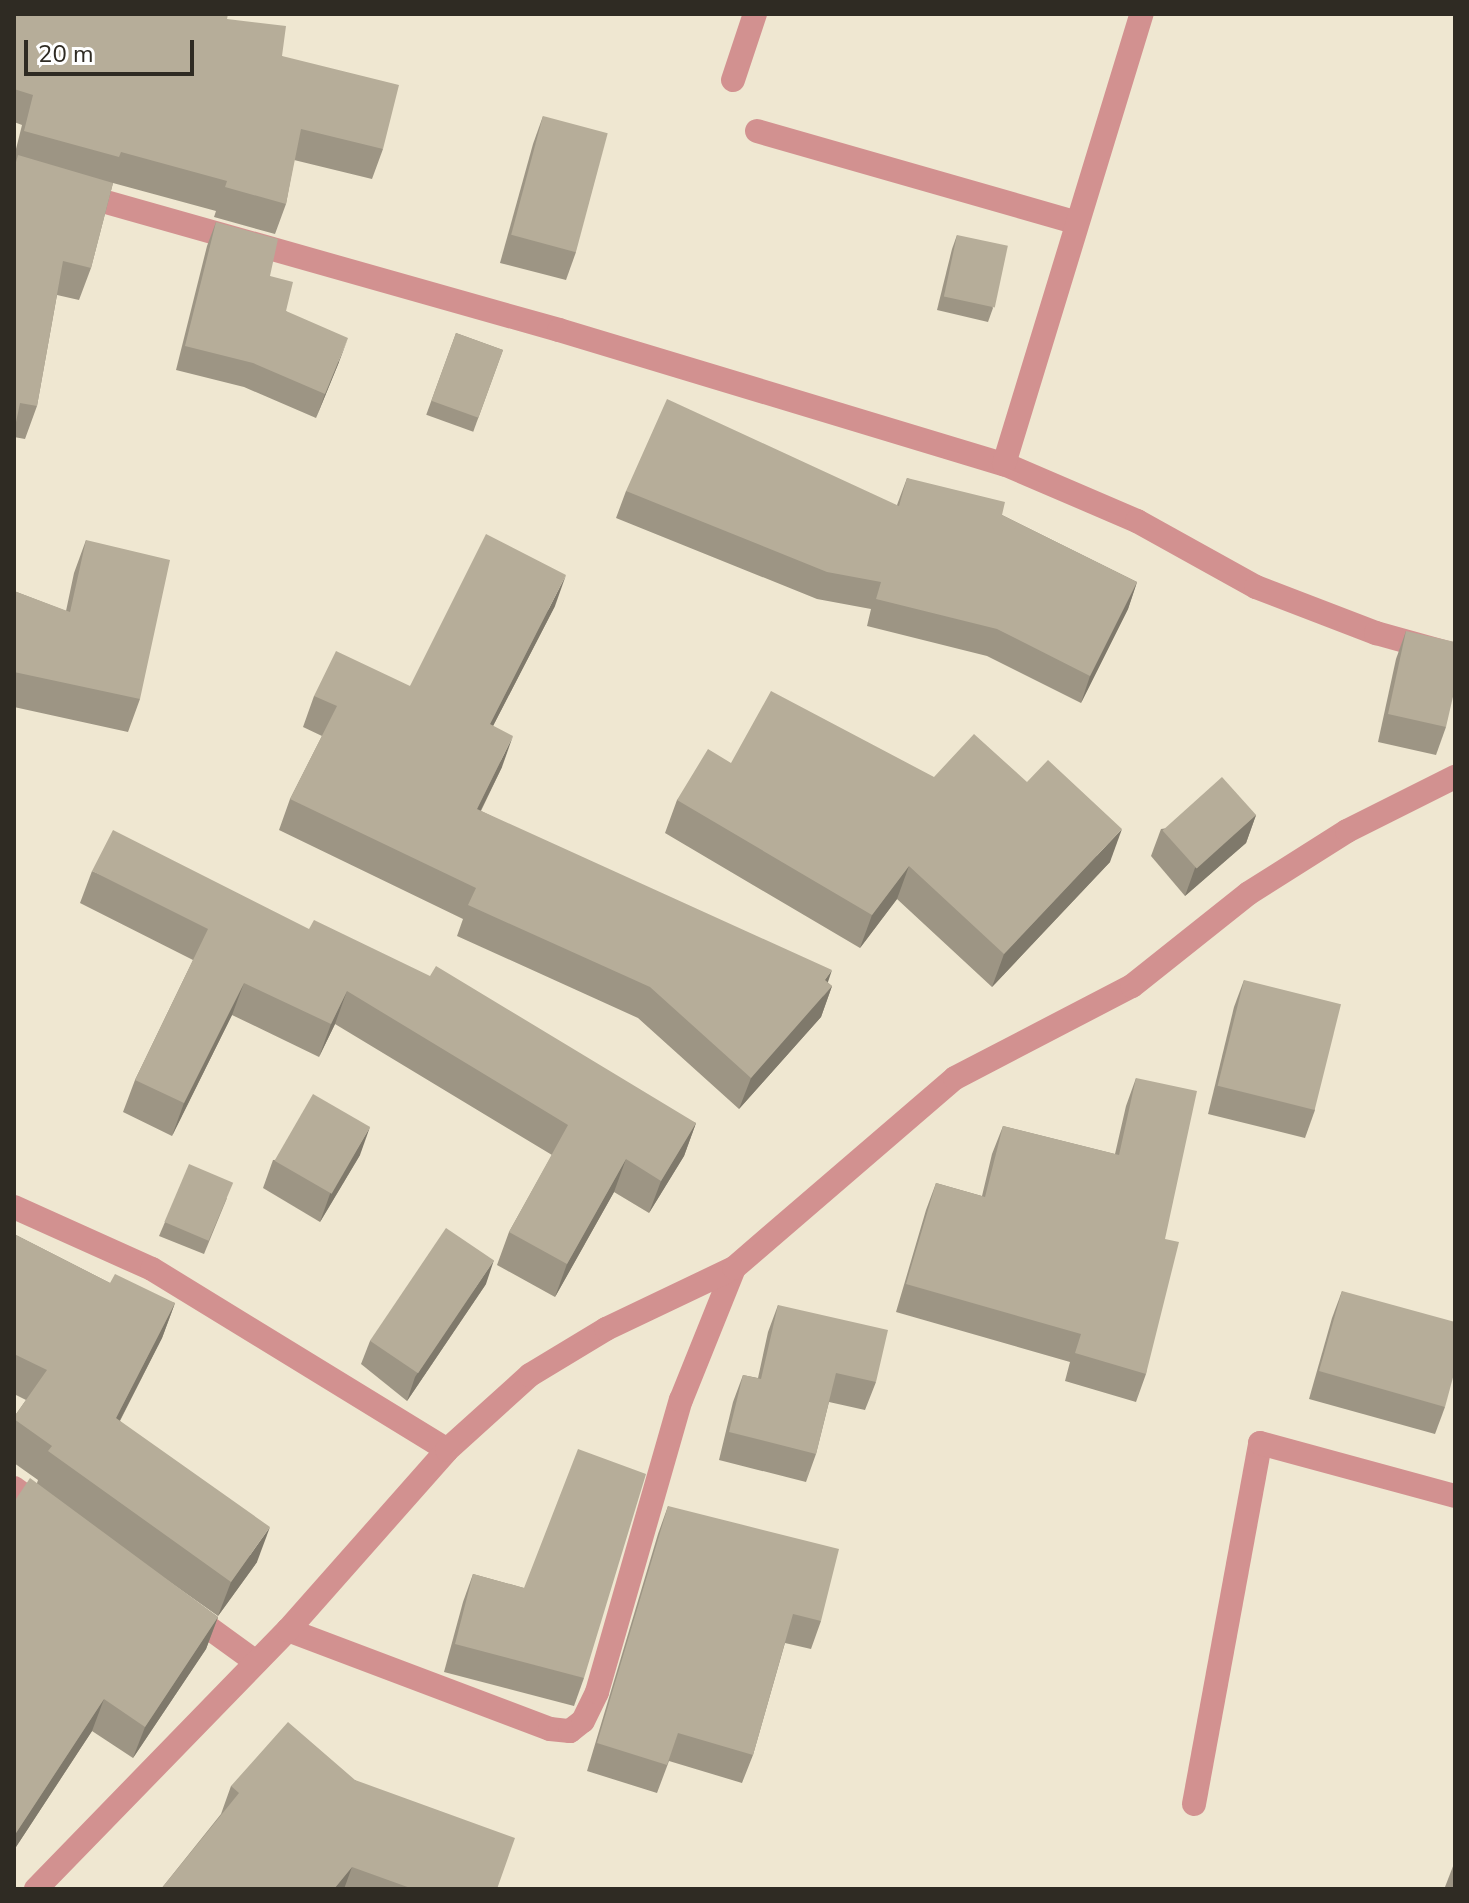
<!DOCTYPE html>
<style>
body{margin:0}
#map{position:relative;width:1469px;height:1903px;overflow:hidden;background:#efe7d1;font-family:"Nunito Sans",sans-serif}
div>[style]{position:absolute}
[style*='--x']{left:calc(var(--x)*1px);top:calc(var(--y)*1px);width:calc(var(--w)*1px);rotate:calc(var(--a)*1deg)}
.street>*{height:24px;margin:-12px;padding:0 12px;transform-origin:12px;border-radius:12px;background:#d29190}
.wall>*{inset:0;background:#9d9584;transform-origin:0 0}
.shaded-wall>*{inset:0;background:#7f796b}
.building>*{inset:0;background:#b6ad99;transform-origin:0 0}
span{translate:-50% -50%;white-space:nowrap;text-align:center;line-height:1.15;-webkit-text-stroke:6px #fff;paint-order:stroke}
.frame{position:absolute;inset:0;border:16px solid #2f2b23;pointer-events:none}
.scale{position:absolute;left:24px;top:40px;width:170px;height:36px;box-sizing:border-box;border:4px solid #2f2b23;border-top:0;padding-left:10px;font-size:24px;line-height:28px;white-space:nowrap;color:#2f2b23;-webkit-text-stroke:6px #fff;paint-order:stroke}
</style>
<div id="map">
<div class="street">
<div style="--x:733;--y:80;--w:70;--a:-71.6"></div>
<div style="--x:757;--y:131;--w:331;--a:16"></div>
<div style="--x:14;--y:176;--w:566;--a:15.78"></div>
<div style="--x:559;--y:330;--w:465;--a:16.8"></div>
<div style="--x:1004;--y:464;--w:145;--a:23.2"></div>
<div style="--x:1137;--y:521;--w:136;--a:29"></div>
<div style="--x:1256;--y:587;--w:129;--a:21"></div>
<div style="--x:1376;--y:633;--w:82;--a:15.6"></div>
<div style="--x:1004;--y:464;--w:471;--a:-73"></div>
<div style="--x:14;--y:1207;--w:151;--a:24.2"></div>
<div style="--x:152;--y:1269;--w:346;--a:31.5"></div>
<div style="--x:14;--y:1488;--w:39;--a:36"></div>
<div style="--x:187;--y:1612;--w:85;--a:35.9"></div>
<div style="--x:288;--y:1630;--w:280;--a:20.7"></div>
<div style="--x:550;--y:1729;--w:20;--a:6"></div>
<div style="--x:570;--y:1731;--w:16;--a:-38"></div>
<div style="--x:583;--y:1721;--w:32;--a:-64"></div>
<div style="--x:597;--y:1692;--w:304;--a:-74"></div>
<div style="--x:681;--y:1400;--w:142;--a:-68.1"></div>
<div style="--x:1194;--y:1804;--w:367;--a:-79.6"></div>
<div style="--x:1260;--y:1443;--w:202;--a:15.2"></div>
<div style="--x:36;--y:1889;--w:361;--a:-45.8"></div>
<div style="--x:288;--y:1630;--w:240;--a:-48.5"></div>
<div style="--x:447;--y:1450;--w:112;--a:-42.1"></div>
<div style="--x:530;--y:1375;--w:89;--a:-31.2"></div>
<div style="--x:606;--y:1329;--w:142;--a:-25.5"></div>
<div style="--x:734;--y:1268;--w:291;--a:-40.7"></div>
<div style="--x:955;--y:1078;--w:199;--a:-27.5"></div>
<div style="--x:1132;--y:986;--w:149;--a:-38.5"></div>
<div style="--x:1249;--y:893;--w:116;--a:-32.3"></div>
<div style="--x:1347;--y:831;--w:121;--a:-26.6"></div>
</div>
<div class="wall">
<div style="clip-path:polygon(14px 14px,227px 19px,282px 56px,383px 149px,372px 179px,294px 160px,286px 204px,275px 234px,214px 217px,216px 211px,113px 183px,91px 268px,79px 300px,57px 295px,37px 406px,25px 439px,14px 437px,14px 165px,15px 162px,14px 162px,14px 157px,22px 125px,14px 122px)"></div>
<div style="clip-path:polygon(543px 116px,576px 252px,566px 280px,500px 263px,533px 144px)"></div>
<div style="clip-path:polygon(216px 222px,270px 276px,286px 311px,339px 362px,316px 418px,244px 387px,176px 370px,207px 246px)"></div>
<div style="clip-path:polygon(957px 235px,993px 308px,988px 322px,937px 310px,952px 249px)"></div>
<div style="left:456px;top:333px;width:50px;height:87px;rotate:20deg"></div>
<div style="clip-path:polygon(907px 478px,1002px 515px,1137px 582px,1128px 609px,1081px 703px,987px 656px,867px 626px,871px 609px,817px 599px,616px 518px,626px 491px,897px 505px)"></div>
<div style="clip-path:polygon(86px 540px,140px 699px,128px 732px,14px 707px,14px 591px,66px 611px,74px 573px)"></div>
<div style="clip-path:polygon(555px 606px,493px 726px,502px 767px,481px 811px,828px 983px,832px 986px,821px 1017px,739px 1109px,638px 1018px,457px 936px,463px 919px,279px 830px,290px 799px,322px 736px,303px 727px,314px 696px,410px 686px)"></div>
<div style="clip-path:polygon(1406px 631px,1446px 727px,1436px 755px,1378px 742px,1396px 659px)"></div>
<div style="clip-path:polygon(731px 763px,934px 777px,1110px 862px,992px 987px,897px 899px,860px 948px,665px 833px,677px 800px)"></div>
<div style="clip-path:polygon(1256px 815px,1246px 843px,1185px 896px,1151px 856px,1161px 829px)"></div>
<div style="clip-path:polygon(92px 871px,696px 1123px,684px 1156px,649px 1213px,614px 1192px,555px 1297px,497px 1265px,509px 1232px,552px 1155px,335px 1024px,319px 1057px,232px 1015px,172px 1136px,123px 1112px,135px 1080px,193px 960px,80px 903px)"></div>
<div style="clip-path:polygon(1244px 980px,1315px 1110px,1305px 1138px,1208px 1114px,1234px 1007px)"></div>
<div style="clip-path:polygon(1136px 1078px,1165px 1239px,1146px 1374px,1136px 1402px,1065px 1381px,1070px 1362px,896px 1312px,926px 1210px,936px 1183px,982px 1196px,992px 1154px,1003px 1126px,1115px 1154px,1126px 1106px)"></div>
<div style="clip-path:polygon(360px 1155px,320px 1222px,263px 1188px,273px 1160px)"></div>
<div style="clip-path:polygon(227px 1198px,204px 1254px,159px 1236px,165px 1222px)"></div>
<div style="clip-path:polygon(14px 1234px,110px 1283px,175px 1303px,162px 1338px,120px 1421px,257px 1562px,218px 1616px,150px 1568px,218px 1617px,206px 1649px,133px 1758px,92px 1731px,14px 1850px,14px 1502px,37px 1483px,38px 1480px,14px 1463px,14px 1417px,26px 1400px,14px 1394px)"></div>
<div style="clip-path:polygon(486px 1284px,407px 1401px,361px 1364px,370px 1341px)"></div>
<div style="clip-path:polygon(1342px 1291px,1445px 1407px,1435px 1434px,1309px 1399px,1332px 1318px)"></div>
<div style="clip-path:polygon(778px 1305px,876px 1382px,865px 1410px,829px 1402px,816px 1454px,806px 1482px,719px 1460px,733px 1402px,743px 1375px,758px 1378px,768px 1332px)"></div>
<div style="clip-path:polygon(668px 1506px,821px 1621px,811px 1649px,785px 1643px,753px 1755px,742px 1783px,669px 1761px,657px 1793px,587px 1771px,658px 1534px)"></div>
<div style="clip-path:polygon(473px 1574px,524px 1588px,584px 1678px,574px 1706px,444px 1672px,463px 1602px)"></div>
<div style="clip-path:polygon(355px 1780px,497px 1889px,161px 1889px,221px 1814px,231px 1786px)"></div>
<div style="clip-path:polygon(1455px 1861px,1455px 1889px,1446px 1889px,1445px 1887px)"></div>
</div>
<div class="shaded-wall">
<div style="clip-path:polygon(348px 338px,339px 362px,316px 418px,325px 394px)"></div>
<div style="clip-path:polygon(566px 575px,555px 606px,478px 755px,490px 724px)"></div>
<div style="clip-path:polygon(1137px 582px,1128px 609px,1081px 703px,1090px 676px)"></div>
<div style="clip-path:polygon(513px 736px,502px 767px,466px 840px,477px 809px)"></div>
<div style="clip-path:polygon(1256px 815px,1246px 843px,1185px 896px,1195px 868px)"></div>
<div style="clip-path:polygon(1122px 829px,1110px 862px,992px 987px,1004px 954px)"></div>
<div style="clip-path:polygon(909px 866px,897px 899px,860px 948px,872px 915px)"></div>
<div style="clip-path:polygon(832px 970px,823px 997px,832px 986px,821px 1017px,739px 1109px,751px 1078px)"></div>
<div style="clip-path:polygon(244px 983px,232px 1015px,172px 1136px,184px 1103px)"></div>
<div style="clip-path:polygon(347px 991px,335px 1024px,319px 1057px,331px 1024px)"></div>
<div style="clip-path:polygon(696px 1123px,684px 1156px,649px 1213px,661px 1181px)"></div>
<div style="clip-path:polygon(370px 1127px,360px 1155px,320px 1222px,330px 1194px)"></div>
<div style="clip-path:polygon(626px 1159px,614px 1192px,555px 1297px,567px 1264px)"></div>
<div style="clip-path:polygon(494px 1260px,486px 1284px,407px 1401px,415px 1377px)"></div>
<div style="clip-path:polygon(175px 1303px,162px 1338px,103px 1453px,116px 1418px)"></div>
<div style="clip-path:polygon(270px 1527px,257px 1562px,218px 1616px,231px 1582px)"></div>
<div style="clip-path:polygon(218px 1617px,206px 1649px,133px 1758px,145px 1727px)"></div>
<div style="clip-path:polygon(104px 1699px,92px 1731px,14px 1850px,14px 1839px,16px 1833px)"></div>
<div style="clip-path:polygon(352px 1867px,344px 1889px,334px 1889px)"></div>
</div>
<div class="building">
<div style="clip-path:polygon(14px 14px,228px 14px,227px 19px,286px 26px,282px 56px,399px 85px,383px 149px,301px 129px,286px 204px,225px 187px,227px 181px,121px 152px,119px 157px,24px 131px,33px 95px,14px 89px)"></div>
<div style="left:543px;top:116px;width:67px;height:123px;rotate:15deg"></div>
<div style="clip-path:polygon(18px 155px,113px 183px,91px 268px,63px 261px,37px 406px,20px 403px,14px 432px,14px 169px)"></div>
<div style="clip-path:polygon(216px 222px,278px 239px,270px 276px,293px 282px,286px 311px,348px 338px,325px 394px,253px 363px,185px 346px)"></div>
<div style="left:957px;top:235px;width:52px;height:63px;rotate:12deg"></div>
<div style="left:456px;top:333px;width:50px;height:72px;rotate:20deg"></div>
<div style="clip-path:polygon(667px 399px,899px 506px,907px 478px,1005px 502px,1002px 515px,1137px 582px,1090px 676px,997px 629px,876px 599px,881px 582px,827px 572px,626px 491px)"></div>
<div style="clip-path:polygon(486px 534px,566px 575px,490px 724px,513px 736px,477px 809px,832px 970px,825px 980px,832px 986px,751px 1078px,650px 987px,468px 905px,476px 888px,290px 799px,337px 706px,314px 696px,336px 651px,410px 686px)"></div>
<div style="clip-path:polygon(86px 540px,170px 560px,140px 699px,14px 672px,14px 591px,70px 612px)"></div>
<div style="clip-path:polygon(1406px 631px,1455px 642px,1455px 688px,1446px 727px,1388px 714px)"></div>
<div style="clip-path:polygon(771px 691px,934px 777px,974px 734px,1027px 782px,1048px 760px,1122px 829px,1004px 954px,909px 866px,872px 915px,677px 800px,708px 749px,731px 763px)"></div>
<div style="left:1222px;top:777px;width:51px;height:80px;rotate:48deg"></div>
<div style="clip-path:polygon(113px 830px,309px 929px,314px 920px,430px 976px,436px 966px,696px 1123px,661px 1181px,626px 1159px,567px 1264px,509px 1232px,568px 1125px,347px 991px,331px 1024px,244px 983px,184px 1103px,135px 1080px,208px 929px,92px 871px)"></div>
<div style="left:1244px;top:980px;width:100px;height:109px;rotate:14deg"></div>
<div style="clip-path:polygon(1136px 1078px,1197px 1091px,1165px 1239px,1179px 1242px,1146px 1374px,1075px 1353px,1081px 1334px,906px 1284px,936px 1183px,985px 1197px,1003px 1126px,1119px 1155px)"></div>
<div style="left:313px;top:1094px;width:66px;height:77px;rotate:30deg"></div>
<div style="left:189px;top:1164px;width:48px;height:63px;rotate:23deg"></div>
<div style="left:446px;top:1228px;width:58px;height:136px;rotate:34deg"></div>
<div style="clip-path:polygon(14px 1234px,110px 1283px,115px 1274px,175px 1303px,116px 1418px,270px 1527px,231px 1582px,48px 1451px,52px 1446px,14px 1419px,14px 1417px,47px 1370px,14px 1354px)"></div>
<div style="clip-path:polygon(1342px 1291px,1455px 1322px,1455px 1370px,1445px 1407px,1319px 1371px)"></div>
<div style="clip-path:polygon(778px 1305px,888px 1330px,876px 1382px,836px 1373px,816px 1454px,729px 1432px,743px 1375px,761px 1379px)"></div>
<div style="clip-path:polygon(578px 1449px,646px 1474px,584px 1678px,455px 1644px,473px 1574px,524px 1588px)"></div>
<div style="clip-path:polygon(30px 1478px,218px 1617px,145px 1727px,104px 1699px,16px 1833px,14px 1831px,14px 1502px)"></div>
<div style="clip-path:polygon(668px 1506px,839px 1549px,821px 1621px,793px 1614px,753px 1755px,678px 1733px,667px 1765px,597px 1743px)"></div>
<div style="clip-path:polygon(288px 1722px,355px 1780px,515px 1838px,497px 1889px,413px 1889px,352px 1867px,334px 1889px,161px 1889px,239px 1793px,231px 1786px)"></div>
</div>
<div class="frame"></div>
<div class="scale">20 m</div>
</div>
